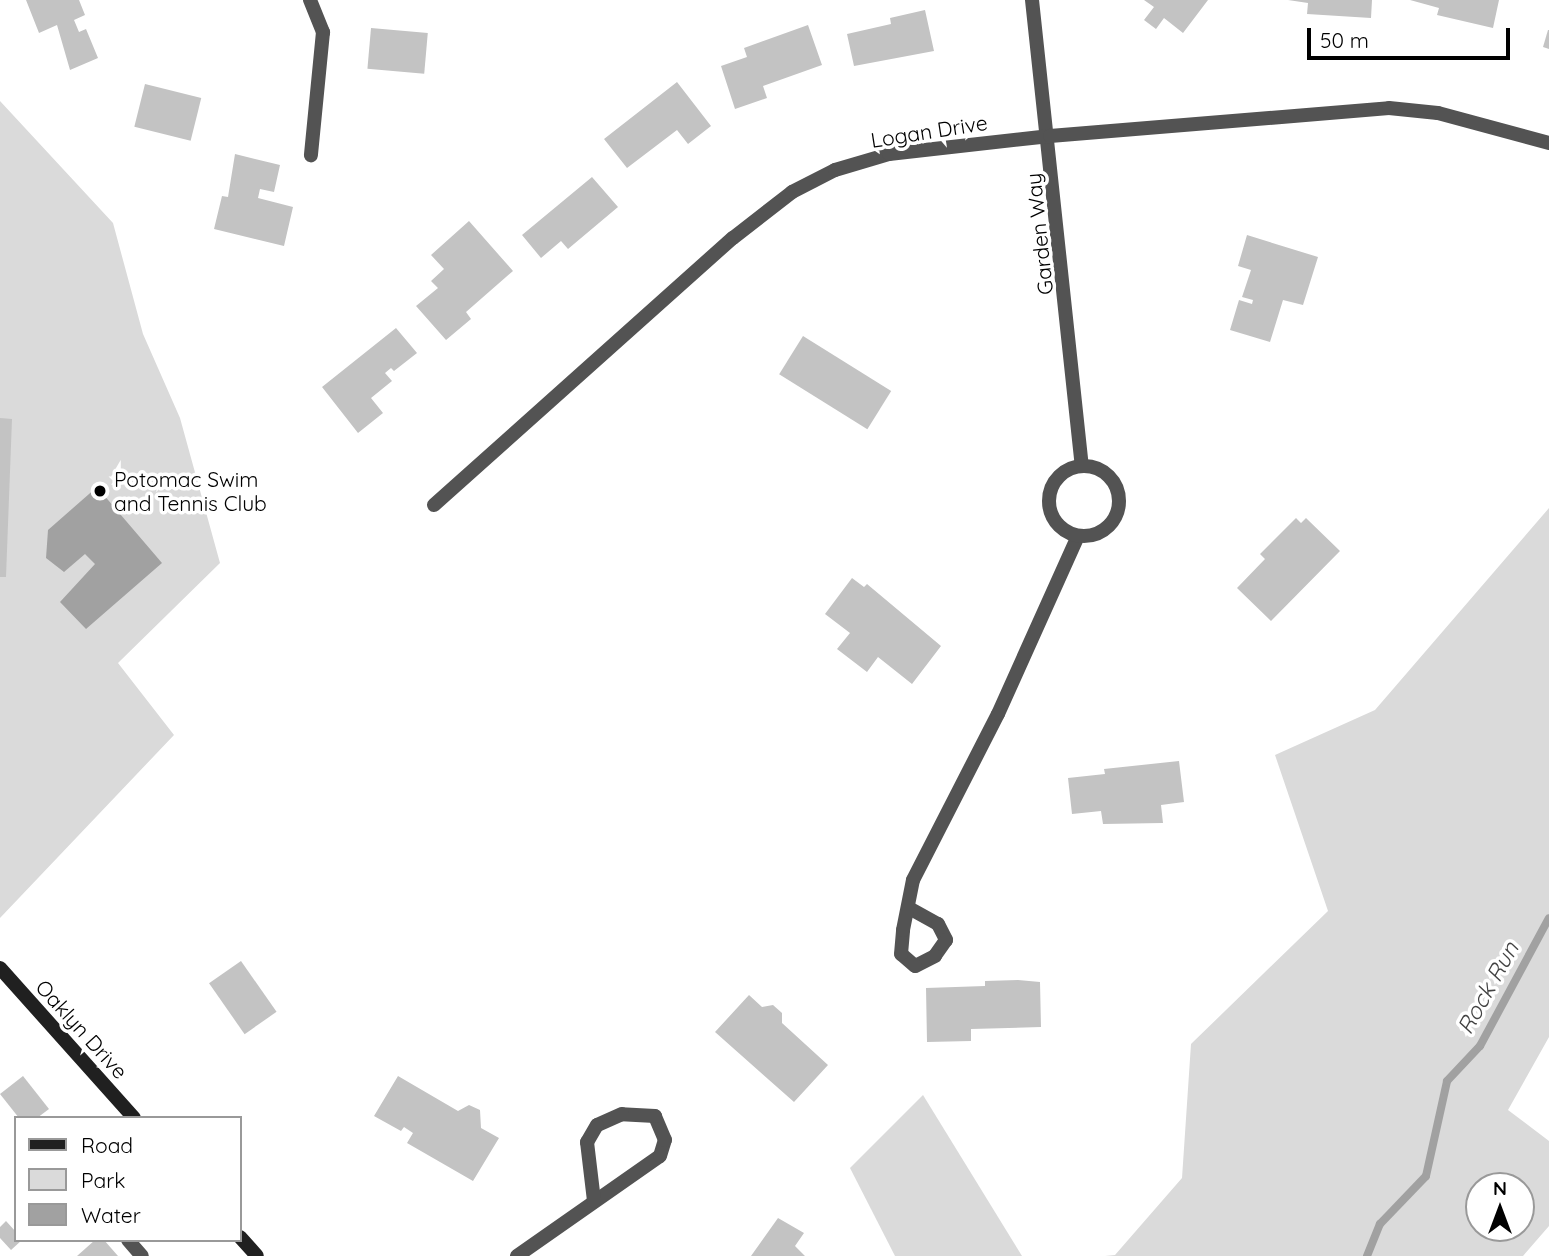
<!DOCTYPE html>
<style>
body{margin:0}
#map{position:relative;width:1549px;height:1256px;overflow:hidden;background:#fff;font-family:Quicksand,sans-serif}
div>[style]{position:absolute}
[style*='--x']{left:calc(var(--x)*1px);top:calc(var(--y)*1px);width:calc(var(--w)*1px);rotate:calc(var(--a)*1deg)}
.green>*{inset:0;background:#dadada}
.water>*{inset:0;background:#a1a1a1}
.stream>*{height:8px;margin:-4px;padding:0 4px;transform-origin:4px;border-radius:4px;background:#a1a1a1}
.building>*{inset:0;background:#c3c3c3;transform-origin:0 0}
.lane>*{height:14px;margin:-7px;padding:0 7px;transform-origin:7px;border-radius:7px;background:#535353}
.street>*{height:14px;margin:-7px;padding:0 7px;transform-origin:7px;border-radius:7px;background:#535353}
.street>.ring{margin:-7px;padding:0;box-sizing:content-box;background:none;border:14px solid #535353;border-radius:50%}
.secondary>*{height:14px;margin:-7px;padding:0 7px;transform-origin:7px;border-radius:7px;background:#202020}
.dots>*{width:19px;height:19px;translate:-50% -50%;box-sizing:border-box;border:4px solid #fff;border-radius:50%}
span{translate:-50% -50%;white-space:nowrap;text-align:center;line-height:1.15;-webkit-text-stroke:7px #fff;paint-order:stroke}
.street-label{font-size:21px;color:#000}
.poi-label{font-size:21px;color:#000}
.left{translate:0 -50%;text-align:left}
.water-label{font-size:23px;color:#424242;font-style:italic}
.legend{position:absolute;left:14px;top:1116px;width:228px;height:126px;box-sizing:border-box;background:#fff;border:2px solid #999;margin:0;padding:9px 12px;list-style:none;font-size:21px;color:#000}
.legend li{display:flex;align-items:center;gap:14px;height:35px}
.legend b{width:35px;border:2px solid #999}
.north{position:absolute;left:1465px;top:1172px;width:70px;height:70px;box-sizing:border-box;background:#fff;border:2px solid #999;border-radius:50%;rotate:0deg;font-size:19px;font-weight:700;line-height:28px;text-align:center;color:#000}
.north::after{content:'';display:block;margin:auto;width:24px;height:32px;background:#000;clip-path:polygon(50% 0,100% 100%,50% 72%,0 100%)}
.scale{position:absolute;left:1307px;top:28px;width:203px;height:32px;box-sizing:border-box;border:4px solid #000;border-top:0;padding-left:9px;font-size:21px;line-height:24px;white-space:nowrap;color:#000;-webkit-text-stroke:5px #fff;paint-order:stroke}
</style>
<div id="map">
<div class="green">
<div style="clip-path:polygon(0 101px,113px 223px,143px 334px,180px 418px,220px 563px,118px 663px,174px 735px,0 918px)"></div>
<div style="clip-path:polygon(evenodd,1549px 508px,1549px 1037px,1508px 1110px,1549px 1141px,1549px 1226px,1523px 1256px,1105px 1256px,1115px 1255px,1182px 1178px,1191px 1044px,1328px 911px,1275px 755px,1375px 710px,1549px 508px,1479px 1186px,1521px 1186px,1521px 1228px,1479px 1228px,1479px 1186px)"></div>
<div style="clip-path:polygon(923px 1095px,1022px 1256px,895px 1256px,850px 1168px)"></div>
</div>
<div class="water">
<div style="clip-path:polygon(97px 487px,162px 563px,86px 629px,60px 602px,95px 564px,85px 554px,64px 572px,46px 558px,48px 530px)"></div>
</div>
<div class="stream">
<div style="--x:1367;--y:1256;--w:35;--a:-68"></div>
<div style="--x:1380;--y:1224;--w:66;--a:-46.2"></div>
<div style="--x:1426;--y:1176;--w:97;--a:-77.5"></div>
<div style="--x:1447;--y:1081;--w:48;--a:-46.7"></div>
<div style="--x:1480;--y:1046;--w:145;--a:-61.7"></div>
</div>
<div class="building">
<div style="clip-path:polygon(26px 0,79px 0,85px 15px,74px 20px,79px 32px,86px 29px,98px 58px,70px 70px,57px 25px,39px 33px)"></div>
<div style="clip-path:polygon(1144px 0,1208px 0,1183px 33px,1164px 18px,1156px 29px,1144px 20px,1154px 7px)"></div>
<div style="clip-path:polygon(1288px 0,1372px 0,1371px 18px,1307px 14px,1308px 3px)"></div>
<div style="clip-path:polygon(1410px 0,1499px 0,1493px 28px,1437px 15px,1439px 8px)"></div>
<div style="clip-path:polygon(925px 10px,934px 51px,854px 66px,847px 34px,891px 24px,890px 18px)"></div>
<div style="clip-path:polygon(808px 25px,822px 65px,763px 86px,767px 98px,735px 109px,721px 66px,747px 57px,744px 48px)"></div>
<div style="left:371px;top:28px;width:57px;height:41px;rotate:5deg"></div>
<div style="clip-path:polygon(1548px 30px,1549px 30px,1549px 49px,1543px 47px)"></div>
<div style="clip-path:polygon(677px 82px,711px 126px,688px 144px,677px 130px,627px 168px,604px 139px)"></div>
<div style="left:145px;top:84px;width:58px;height:44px;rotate:14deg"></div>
<div style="clip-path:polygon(235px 154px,280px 165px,274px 192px,260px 189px,258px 198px,293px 207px,284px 246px,214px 229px,222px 196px,228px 197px)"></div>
<div style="clip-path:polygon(592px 177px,618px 207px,568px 249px,561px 241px,541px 258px,522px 235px)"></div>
<div style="clip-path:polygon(469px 221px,513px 271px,466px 312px,471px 319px,446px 340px,416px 306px,438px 288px,431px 281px,444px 269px,431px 255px)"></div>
<div style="clip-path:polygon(1247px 235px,1318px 257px,1303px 305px,1283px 300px,1270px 342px,1230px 330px,1239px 300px,1252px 304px,1253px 300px,1242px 297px,1251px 270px,1238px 266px)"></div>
<div style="clip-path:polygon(396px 328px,417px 353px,394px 371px,391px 368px,385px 373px,392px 381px,371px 398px,383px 413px,358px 433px,322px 387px)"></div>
<div style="left:803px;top:336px;width:104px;height:45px;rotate:32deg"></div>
<div style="clip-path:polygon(0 418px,12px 419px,6px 577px,0 577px)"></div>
<div style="clip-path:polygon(1296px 518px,1301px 523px,1306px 518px,1340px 551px,1271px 621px,1237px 588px,1265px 559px,1260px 554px)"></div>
<div style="clip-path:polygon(852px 578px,864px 587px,867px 584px,941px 646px,912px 684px,878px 657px,867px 672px,837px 649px,850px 633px,825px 614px)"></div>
<div style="clip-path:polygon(1179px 761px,1184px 802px,1161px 805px,1163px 823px,1103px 824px,1101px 811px,1072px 814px,1068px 778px,1105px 774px,1104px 769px)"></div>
<div style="left:241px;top:961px;width:62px;height:39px;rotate:55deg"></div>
<div style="clip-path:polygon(1018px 980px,1040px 982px,1041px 1027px,971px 1029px,971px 1041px,927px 1042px,926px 988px,985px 986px,985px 981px)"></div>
<div style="clip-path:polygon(749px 995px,762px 1007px,773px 1005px,782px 1013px,782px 1023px,828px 1065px,794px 1102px,715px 1032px)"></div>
<div style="clip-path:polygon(23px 1076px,49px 1109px,37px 1118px,19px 1118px,0 1094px)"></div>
<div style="clip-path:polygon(398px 1076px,458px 1111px,469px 1105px,480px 1110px,481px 1128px,499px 1138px,473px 1181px,407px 1143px,413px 1133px,404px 1127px,401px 1131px,374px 1116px)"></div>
<div style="clip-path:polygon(778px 1218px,804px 1233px,795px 1246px,805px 1256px,751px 1256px)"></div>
<div style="clip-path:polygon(6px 1221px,16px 1232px,16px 1240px,22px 1240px,11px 1250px,0 1238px,0 1227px)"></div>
<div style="clip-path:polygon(95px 1240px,104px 1240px,118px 1256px,77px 1256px)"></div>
</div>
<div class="lane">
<div style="--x:310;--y:0;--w:35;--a:68"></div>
<div style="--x:323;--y:32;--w:124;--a:95.6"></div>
<div style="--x:909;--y:908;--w:33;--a:29"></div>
<div style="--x:938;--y:924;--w:18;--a:63"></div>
<div style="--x:946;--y:940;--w:19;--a:125"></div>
<div style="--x:935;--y:956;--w:22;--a:153"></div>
<div style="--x:915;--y:966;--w:18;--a:-139"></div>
<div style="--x:901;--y:954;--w:24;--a:-85"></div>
<div style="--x:903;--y:930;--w:51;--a:-78.7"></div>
<div style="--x:913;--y:880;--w:186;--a:-62.9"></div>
<div style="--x:998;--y:714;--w:195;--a:-65.8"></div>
<div style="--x:128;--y:1240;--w:21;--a:49"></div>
<div style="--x:517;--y:1256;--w:174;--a:-35"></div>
<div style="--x:660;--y:1156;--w:17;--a:-73"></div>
<div style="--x:665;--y:1140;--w:26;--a:-113"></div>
<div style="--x:655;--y:1116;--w:33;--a:-177"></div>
<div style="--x:622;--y:1114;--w:27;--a:156"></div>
<div style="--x:597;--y:1125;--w:20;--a:120"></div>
<div style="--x:587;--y:1142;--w:59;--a:83.2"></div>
</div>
<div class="street">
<div style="--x:1032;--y:0;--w:468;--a:83.9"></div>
<div class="ring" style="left:1049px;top:466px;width:56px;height:56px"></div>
<div style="--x:434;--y:505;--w:401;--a:-41.8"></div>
<div style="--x:733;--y:238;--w:75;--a:-37.9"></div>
<div style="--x:792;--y:192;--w:48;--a:-27.1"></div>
<div style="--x:835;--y:170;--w:56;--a:-16.5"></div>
<div style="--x:889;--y:154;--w:162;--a:-6.4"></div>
<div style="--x:1050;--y:136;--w:340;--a:-4.7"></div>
<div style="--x:1389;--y:108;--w:49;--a:5.8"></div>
<div style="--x:1438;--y:113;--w:115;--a:15.1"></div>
</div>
<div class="secondary">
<div style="--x:0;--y:968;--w:201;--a:48.2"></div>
<div style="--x:240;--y:1237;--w:25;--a:48"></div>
</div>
<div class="dots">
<div style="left:100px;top:491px;background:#000"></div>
</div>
<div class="street-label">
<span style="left:929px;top:131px;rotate:-9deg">Logan Drive</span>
<span style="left:1039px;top:234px;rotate:-96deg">Garden Way</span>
<span style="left:82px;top:1029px;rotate:48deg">Oaklyn Drive</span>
</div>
<div class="poi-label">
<span class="left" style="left:114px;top:491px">Potomac Swim<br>and Tennis Club</span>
</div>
<div class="water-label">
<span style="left:1488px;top:988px;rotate:-61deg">Rock Run</span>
</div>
<ul class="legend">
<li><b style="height:9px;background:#202020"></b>Road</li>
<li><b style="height:19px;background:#dadada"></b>Park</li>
<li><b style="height:19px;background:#a1a1a1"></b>Water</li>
</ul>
<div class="north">N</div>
<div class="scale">50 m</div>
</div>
